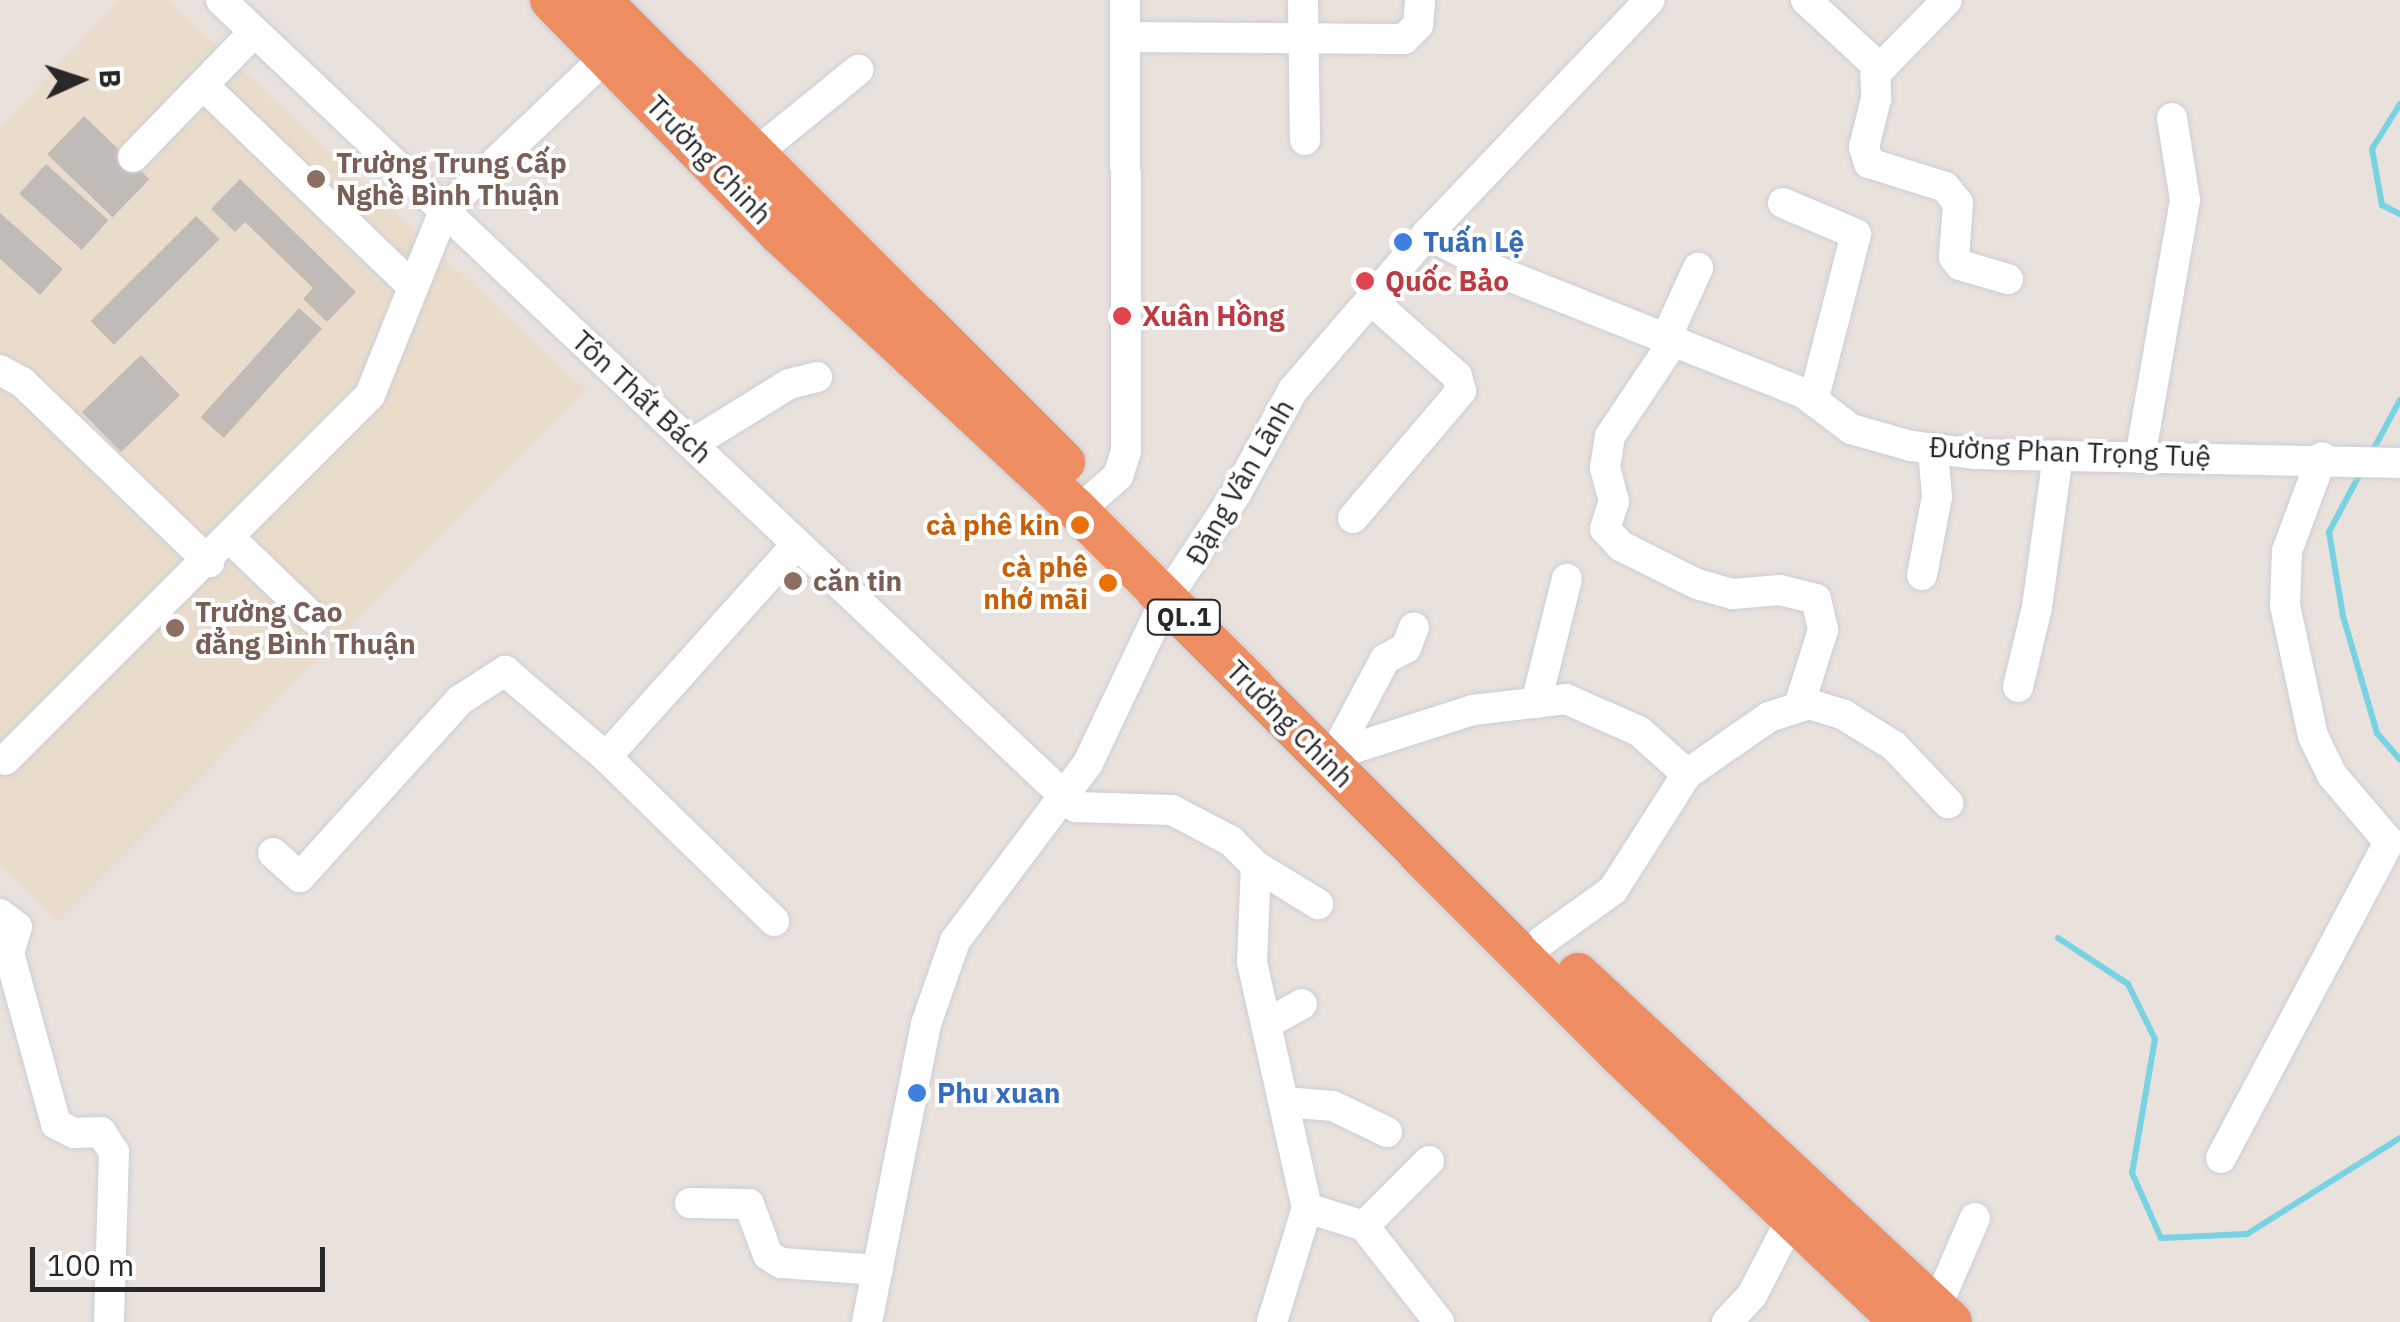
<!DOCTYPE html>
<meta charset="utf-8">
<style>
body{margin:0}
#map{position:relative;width:2400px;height:1322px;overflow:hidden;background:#e9e1db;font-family:"IBM Plex Sans",sans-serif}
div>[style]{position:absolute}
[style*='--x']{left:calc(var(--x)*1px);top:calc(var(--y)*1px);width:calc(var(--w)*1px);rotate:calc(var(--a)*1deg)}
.education>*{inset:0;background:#e9dccb}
.stream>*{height:6px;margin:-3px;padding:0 3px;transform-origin:3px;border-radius:3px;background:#77d2e2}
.building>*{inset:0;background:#c1bbb7;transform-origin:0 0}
.roads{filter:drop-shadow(0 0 2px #c9ced8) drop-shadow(0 0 2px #c9ced8)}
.minor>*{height:30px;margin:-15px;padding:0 15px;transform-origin:15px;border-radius:15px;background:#fff}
.highway>*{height:42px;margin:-21px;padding:0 21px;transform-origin:21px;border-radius:21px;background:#ee8d61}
.dots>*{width:28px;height:28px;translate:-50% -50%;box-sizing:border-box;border:5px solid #fff;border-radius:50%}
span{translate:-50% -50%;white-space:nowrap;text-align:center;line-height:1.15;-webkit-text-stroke:8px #fff;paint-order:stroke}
.shield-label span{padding:2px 8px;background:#fff;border:2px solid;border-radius:8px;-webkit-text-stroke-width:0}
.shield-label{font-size:25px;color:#282828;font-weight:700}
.street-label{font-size:28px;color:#282828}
.education-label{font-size:28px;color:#785e54;font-weight:700}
.left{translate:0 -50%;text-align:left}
.shop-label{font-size:28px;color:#366cbe;font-weight:700}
.health-label{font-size:28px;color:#be3a42;font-weight:700}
.food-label{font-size:28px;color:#c56008;font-weight:700}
.right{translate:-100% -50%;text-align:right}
.north{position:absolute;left:30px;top:30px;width:100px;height:100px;-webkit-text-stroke:8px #fff;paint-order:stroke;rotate:87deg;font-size:28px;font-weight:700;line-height:40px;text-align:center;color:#282828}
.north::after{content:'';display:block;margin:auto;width:35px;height:45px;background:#282828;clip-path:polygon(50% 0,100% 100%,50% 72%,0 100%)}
.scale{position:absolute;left:30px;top:1247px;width:295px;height:45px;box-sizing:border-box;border:5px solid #282828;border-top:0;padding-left:12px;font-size:30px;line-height:35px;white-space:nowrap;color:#282828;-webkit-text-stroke:8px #fff;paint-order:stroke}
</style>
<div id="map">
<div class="education">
<div style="clip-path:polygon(118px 0,167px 0,587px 391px,58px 922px,0 865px,0 128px)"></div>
</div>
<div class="stream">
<div style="--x:2400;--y:104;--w:53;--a:121.9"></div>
<div style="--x:2372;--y:149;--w:57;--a:79.9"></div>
<div style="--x:2382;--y:205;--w:20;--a:27"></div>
<div style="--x:2372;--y:452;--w:59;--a:-61.7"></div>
<div style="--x:2361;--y:472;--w:68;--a:118.1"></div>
<div style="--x:2329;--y:532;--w:85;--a:80.5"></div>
<div style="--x:2343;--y:616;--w:122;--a:73.8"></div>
<div style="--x:2377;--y:733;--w:35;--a:49"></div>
<div style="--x:2058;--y:938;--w:84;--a:33.3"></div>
<div style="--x:2128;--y:984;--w:61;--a:63.9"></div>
<div style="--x:2155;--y:1039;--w:136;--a:99.7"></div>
<div style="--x:2132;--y:1173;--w:71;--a:66"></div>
<div style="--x:2161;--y:1238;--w:86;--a:-2.7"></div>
<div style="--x:2247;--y:1234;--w:181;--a:-32.1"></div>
</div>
<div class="building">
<div style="left:84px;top:116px;width:91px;height:53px;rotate:44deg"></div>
<div style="left:46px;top:164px;width:84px;height:40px;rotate:42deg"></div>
<div style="clip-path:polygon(240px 179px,356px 292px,327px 322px,303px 299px,313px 288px,245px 222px,235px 232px,211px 209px)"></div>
<div style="clip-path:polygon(0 213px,63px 269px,40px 295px,0 259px)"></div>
<div style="left:196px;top:216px;width:33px;height:149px;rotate:45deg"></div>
<div style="left:299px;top:308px;width:31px;height:147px;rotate:42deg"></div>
<div style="left:141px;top:355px;width:56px;height:82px;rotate:46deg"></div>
</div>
<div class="roads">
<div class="minor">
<div style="--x:221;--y:0;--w:1176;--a:43.35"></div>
<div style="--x:1076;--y:807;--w:96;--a:1.8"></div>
<div style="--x:1172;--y:810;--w:67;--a:27.7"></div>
<div style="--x:1231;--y:841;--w:35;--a:45"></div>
<div style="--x:1256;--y:866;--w:96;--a:92.4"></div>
<div style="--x:1252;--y:962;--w:252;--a:77.4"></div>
<div style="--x:1307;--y:1208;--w:119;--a:107.1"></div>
<div style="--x:1303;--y:0;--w:140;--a:89.2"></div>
<div style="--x:1806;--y:0;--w:94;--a:42.8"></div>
<div style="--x:1875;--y:64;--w:35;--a:88"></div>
<div style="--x:1876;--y:99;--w:49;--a:104"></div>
<div style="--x:1864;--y:147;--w:17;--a:73"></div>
<div style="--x:1869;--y:163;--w:80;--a:17.5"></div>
<div style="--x:1945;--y:187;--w:21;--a:51"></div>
<div style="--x:1958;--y:203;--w:54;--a:94.2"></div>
<div style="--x:1954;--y:257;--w:10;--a:53"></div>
<div style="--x:1960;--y:265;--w:50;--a:16.3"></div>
<div style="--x:1125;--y:37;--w:279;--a:0.4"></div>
<div style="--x:1404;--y:39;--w:20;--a:-45"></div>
<div style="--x:1418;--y:25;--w:25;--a:-85"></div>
<div style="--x:1877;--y:72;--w:100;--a:-45.8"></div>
<div style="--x:203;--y:85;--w:291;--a:43.9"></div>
<div style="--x:756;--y:153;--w:132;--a:-39.1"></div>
<div style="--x:133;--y:157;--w:174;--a:-45.9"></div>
<div style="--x:1783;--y:203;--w:79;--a:23"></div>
<div style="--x:1856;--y:234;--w:172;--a:104.4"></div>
<div style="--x:1427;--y:234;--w:81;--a:27.8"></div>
<div style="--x:1499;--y:272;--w:329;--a:21.7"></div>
<div style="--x:1805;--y:394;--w:58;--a:37.3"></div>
<div style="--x:1851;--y:429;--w:62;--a:15.8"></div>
<div style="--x:1911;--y:446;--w:64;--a:7.1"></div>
<div style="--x:1975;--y:454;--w:425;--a:1.2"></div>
<div style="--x:1667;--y:336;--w:75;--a:-65.5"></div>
<div style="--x:1675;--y:339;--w:117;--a:123.8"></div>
<div style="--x:1610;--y:436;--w:32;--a:99"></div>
<div style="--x:1605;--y:468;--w:34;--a:75"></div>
<div style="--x:1614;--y:501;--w:29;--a:108"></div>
<div style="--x:1605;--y:529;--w:23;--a:47"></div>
<div style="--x:1621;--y:546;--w:85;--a:26.6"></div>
<div style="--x:1697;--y:584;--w:37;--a:16"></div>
<div style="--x:1733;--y:594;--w:47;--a:-4.9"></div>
<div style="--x:1780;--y:590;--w:37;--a:14"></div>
<div style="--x:1816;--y:599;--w:32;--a:77"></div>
<div style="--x:1823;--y:630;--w:80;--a:107.5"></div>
<div style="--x:0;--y:370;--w:25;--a:29"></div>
<div style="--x:22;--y:382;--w:260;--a:43.9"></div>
<div style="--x:692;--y:444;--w:114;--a:-31.7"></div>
<div style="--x:789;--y:384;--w:29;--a:-14"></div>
<div style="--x:2140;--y:458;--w:262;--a:-80.1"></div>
<div style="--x:2185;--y:200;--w:83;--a:-99"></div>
<div style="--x:1078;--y:511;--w:53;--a:-41.2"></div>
<div style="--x:1118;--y:476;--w:26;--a:-72"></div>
<div style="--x:1126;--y:451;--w:451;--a:-90.1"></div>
<div style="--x:1353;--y:518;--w:167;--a:-49.6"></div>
<div style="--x:1461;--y:391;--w:16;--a:-105"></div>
<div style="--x:1457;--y:376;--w:115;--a:-138.5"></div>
<div style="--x:231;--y:539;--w:115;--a:43.9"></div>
<div style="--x:1922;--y:575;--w:79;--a:-79.1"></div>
<div style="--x:1937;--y:497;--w:48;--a:-94.8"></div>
<div style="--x:2018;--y:687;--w:82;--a:-76.6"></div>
<div style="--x:2037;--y:607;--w:153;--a:-82.1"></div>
<div style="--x:1536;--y:703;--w:128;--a:-76"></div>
<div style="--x:1342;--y:740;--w:92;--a:-62"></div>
<div style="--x:1385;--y:659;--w:24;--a:-28"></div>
<div style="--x:1406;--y:648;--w:22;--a:-69"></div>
<div style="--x:1351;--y:749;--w:128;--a:-17.7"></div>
<div style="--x:1473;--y:710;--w:94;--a:-6.7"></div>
<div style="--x:1566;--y:699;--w:80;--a:23.7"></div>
<div style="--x:1639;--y:731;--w:64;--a:41.9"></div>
<div style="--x:1687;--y:774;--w:100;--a:-34.8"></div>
<div style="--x:1769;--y:717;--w:42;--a:-18"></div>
<div style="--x:1809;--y:704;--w:37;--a:17"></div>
<div style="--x:1844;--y:715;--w:59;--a:31.8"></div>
<div style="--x:1894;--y:746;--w:79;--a:46.5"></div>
<div style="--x:606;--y:757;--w:235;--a:44.3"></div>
<div style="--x:5;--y:760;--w:516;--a:-45"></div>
<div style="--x:370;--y:395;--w:198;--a:-68.1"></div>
<div style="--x:444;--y:211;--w:226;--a:-43.6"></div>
<div style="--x:273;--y:853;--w:36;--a:42"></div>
<div style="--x:300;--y:877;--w:239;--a:-47.9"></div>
<div style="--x:460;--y:700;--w:54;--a:-32.8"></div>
<div style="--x:505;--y:671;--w:133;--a:40.4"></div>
<div style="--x:606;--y:757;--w:286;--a:-48.1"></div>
<div style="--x:1256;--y:866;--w:73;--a:31.5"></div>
<div style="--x:0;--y:914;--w:21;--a:37"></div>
<div style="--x:17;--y:927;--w:27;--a:107"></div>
<div style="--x:9;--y:953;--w:177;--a:74.6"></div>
<div style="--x:56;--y:1124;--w:20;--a:27"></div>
<div style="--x:74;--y:1133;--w:27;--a:-2"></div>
<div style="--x:101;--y:1132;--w:24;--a:57"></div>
<div style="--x:114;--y:1152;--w:170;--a:91.7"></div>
<div style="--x:1542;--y:941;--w:87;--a:-35.7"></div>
<div style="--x:1613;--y:890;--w:138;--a:-57.5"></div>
<div style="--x:1266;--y:1024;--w:41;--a:-29.1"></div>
<div style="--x:1285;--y:1102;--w:48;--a:4.8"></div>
<div style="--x:1333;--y:1106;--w:60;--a:25.7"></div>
<div style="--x:2221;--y:1158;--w:358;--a:-62"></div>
<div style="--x:2389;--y:842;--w:88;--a:-130.4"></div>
<div style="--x:2332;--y:775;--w:43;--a:-116"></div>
<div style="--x:2313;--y:736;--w:134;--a:-102.1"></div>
<div style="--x:2285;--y:605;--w:54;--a:-87.9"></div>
<div style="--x:2287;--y:551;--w:100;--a:-69.6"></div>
<div style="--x:690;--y:1203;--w:59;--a:1"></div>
<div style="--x:749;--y:1204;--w:54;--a:69.6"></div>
<div style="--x:768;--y:1255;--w:15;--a:32"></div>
<div style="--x:781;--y:1263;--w:97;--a:4.1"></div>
<div style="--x:1307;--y:1208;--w:60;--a:17.5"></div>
<div style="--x:1364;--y:1226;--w:122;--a:52"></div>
<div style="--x:1364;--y:1226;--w:92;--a:-45"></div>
<div style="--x:1936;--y:1308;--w:98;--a:-66.6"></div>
<div style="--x:867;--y:1322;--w:304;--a:-78.8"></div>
<div style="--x:926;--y:1024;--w:88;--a:-70.7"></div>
<div style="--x:955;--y:941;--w:222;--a:-53.2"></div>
<div style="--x:1088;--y:763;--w:182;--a:-64.6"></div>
<div style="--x:1166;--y:599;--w:128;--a:-56.4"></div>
<div style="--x:1237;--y:492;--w:116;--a:-61.2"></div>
<div style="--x:1293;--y:390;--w:206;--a:-49.3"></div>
<div style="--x:1427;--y:234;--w:323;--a:-46.4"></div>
<div style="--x:1727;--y:1322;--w:37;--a:-47"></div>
<div style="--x:1752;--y:1295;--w:89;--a:-62.6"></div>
</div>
<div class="highway">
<div style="--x:551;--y:0;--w:327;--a:45.6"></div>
<div style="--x:780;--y:234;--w:407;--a:42.9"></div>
<div style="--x:1078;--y:511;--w:767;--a:45.11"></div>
<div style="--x:1619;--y:1054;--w:389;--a:43.5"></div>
<div style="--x:600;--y:0;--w:655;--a:44.88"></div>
<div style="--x:1578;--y:974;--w:510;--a:43.01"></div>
</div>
</div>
<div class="dots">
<div style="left:316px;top:179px;background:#8d6e63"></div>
<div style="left:1403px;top:242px;background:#3f7fe0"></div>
<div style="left:1365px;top:281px;background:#e0444e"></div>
<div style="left:1122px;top:316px;background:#e0444e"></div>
<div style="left:1080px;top:525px;background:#e8710a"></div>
<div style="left:793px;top:581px;background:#8d6e63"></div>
<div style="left:1108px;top:583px;background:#e8710a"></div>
<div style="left:175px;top:628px;background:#8d6e63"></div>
<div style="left:917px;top:1093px;background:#3f7fe0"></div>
</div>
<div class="shield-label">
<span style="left:1184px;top:617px">QL.1</span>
</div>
<div class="street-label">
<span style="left:709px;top:160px;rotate:46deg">Trường Chinh</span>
<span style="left:642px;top:397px;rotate:43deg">Tôn Thất Bách</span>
<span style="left:2070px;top:452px;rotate:2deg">Đường Phan Trọng Tuệ</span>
<span style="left:1240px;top:482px;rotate:-60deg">Đặng Văn Lãnh</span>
<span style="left:1290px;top:724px;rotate:45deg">Trường Chinh</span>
</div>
<div class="education-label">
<span class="left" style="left:336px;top:179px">Trường Trung Cấp<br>Nghề Bình Thuận</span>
<span class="left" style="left:813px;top:581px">căn tin</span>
<span class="left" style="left:195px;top:628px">Trường Cao<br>đẳng Bình Thuận</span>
</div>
<div class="shop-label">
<span class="left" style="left:1423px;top:242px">Tuấn Lệ</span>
<span class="left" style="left:937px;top:1093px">Phu xuan</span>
</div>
<div class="health-label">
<span class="left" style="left:1385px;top:281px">Quốc Bảo</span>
<span class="left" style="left:1142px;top:316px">Xuân Hồng</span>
</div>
<div class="food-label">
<span class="right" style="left:1060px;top:525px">cà phê kin</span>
<span class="right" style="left:1088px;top:583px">cà phê<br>nhớ mãi</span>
</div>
<div class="north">B</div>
<div class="scale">100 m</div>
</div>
